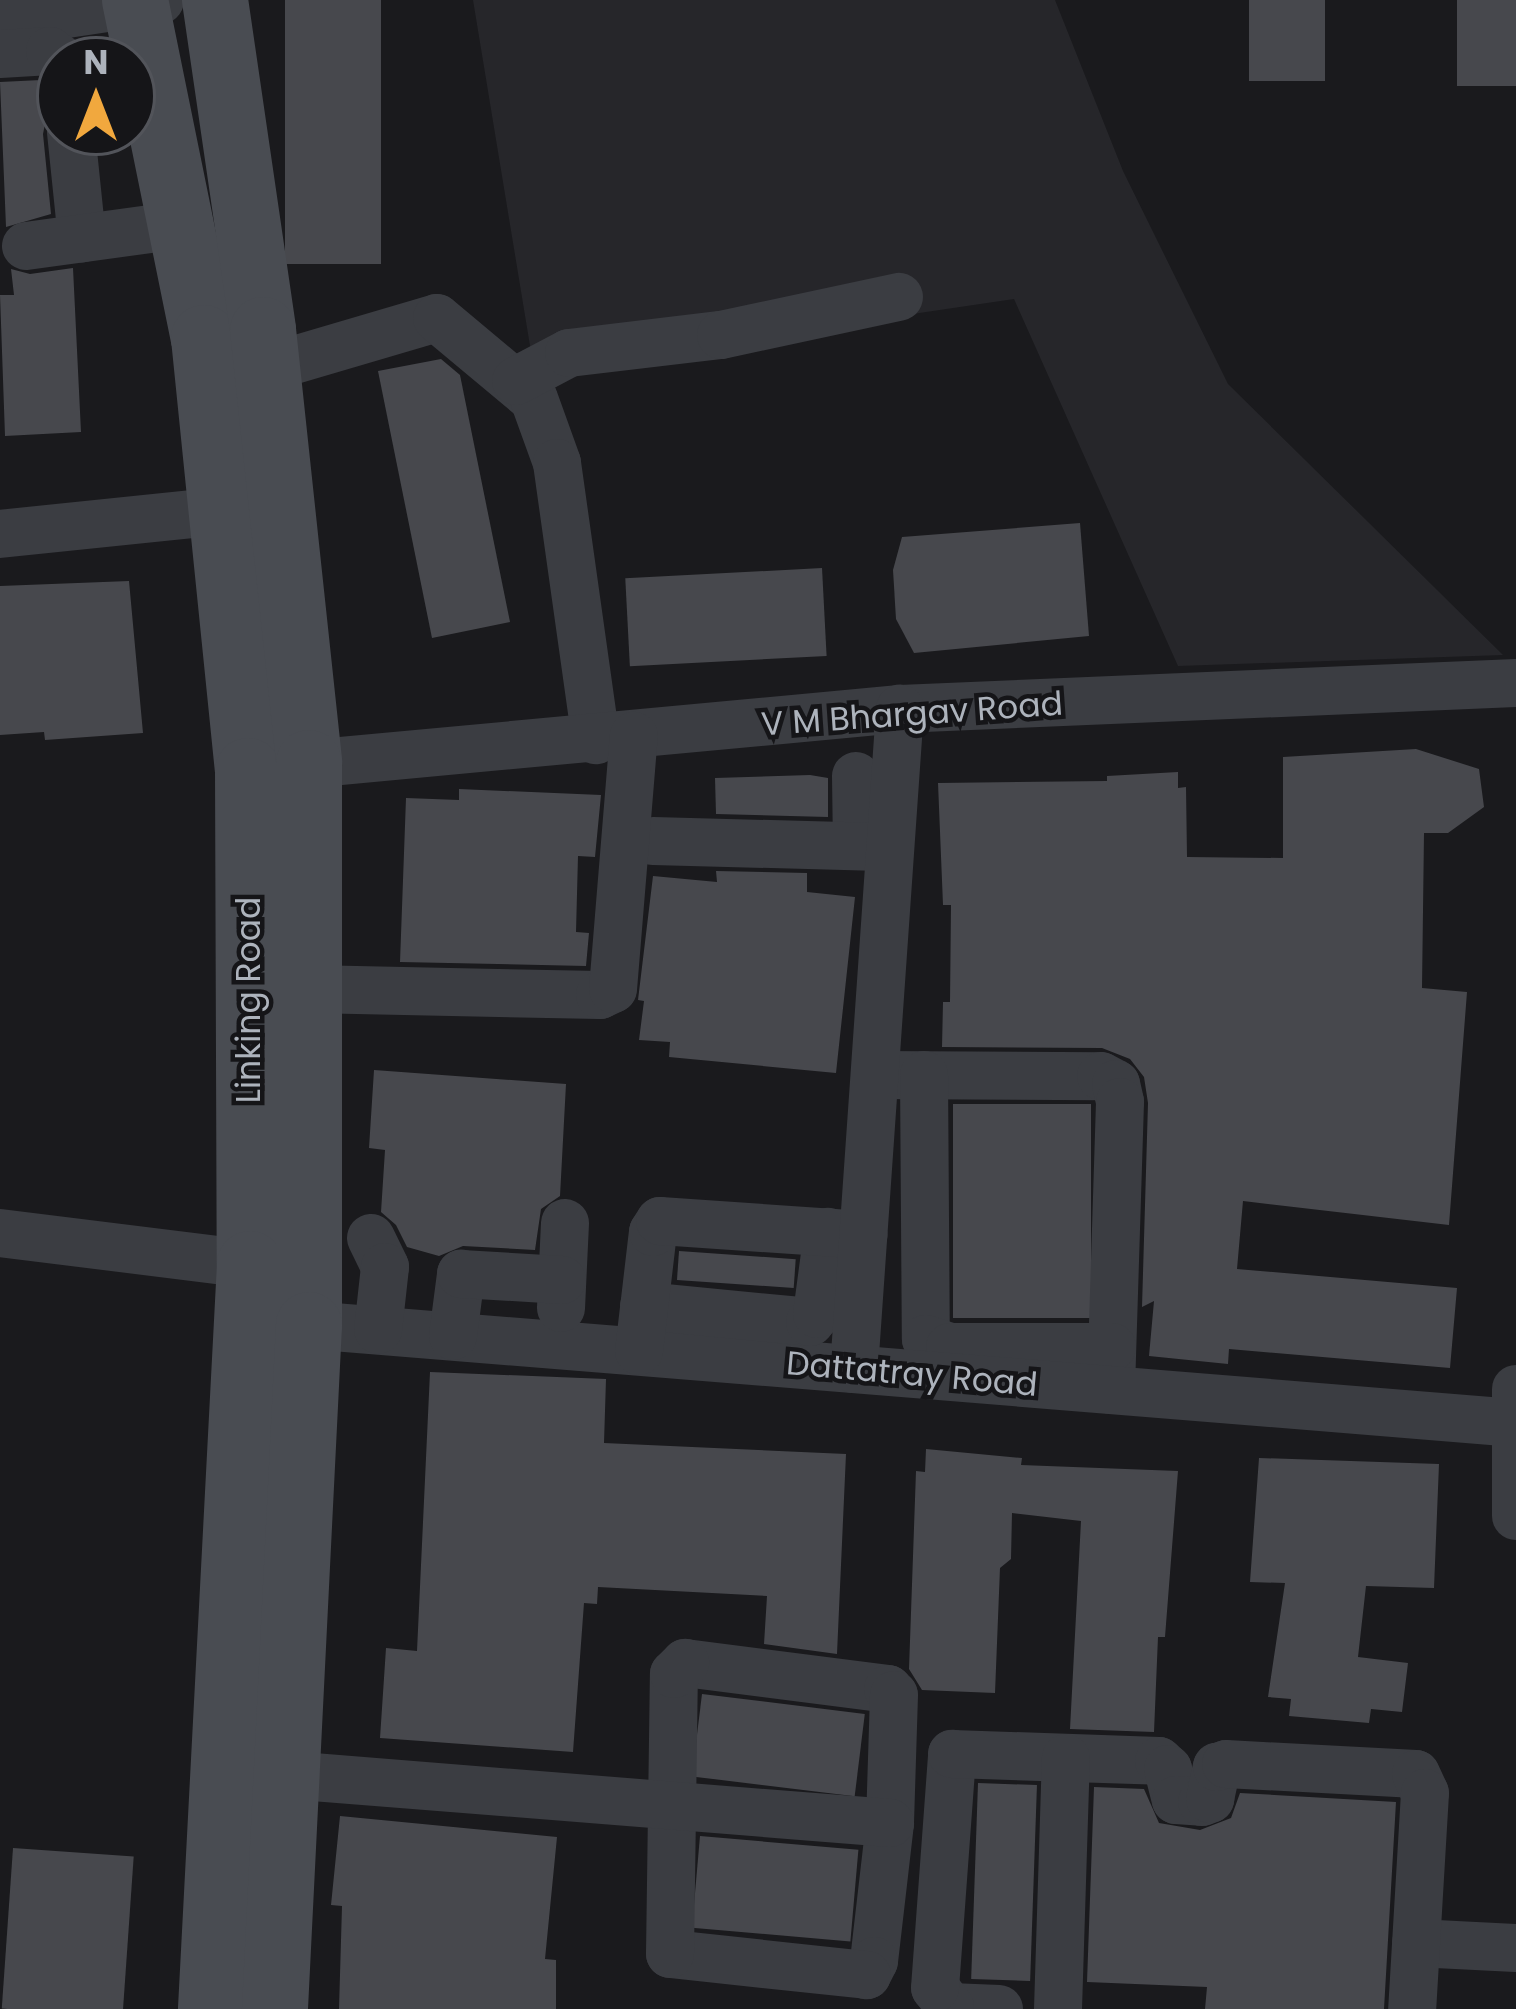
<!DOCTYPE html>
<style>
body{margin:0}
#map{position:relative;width:1516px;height:2009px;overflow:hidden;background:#1a1a1d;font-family:Poppins,sans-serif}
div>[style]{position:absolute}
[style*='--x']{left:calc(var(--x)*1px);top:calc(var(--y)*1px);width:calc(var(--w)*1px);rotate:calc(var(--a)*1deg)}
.built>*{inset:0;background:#26262a}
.building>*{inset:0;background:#47484d;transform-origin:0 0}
.street>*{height:48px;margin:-24px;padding:0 24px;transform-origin:24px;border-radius:24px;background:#3b3d42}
.secondary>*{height:66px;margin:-33px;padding:0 33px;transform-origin:33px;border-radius:33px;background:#494c52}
span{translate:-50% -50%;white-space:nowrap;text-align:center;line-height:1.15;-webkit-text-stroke:9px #151518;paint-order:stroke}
.street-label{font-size:33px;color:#adb3bc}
.north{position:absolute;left:36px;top:36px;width:120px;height:120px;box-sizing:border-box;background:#151518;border:3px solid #52545a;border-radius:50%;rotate:0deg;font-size:33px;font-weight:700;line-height:48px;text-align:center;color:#adb3bc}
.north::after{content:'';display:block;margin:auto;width:42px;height:54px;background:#f1a83e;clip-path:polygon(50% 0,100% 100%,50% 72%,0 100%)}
</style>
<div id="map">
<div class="built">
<div style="clip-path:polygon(473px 0,1055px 0,1123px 171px,1228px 384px,1503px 655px,1178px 666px,1014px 299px,534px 370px)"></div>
</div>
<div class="building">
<div style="left:285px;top:0;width:96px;height:264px"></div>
<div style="left:1249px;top:0;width:76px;height:81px"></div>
<div style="left:1457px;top:0;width:59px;height:86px"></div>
<div style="clip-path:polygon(41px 80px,55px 87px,58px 107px,46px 119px,43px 134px,51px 214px,6px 227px,0 82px)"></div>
<div style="clip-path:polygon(73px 268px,81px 432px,5px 436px,0 295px,14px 295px,11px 269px,30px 274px)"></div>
<div style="clip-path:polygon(441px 359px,460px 375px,510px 622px,432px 638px,378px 371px)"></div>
<div style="clip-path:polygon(1080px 523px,1089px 636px,914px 653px,896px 619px,893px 570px,902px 537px)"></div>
<div style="left:822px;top:568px;width:88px;height:197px;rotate:87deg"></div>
<div style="clip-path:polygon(129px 581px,143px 733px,45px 740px,44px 732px,0 735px,0 586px)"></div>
<div style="clip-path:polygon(1416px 749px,1479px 769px,1484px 807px,1448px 833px,1424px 833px,1422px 988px,1467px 992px,1449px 1225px,1243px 1201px,1237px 1269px,1457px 1288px,1450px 1368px,1229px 1349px,1228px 1364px,1149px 1356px,1154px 1301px,1142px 1307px,1148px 1103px,1144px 1077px,1130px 1059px,1102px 1048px,942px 1047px,943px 1002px,950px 1002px,951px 905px,943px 905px,938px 783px,1107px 781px,1107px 776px,1178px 772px,1178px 788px,1186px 787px,1187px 857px,1283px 858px,1283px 757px)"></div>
<div style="clip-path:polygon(810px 775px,828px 778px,828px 817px,716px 814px,715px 778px)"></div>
<div style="clip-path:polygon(459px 789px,601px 795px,595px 857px,578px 856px,576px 932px,589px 933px,586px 966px,400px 962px,406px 798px,459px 800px)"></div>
<div style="clip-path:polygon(716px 871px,807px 873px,807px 892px,855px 897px,836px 1073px,669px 1057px,670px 1042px,639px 1040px,644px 1001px,638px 1000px,653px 876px,717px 882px)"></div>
<div style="clip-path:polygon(374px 1070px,566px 1084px,560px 1196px,541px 1209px,535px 1250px,463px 1246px,439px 1256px,407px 1247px,396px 1225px,381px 1212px,385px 1150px,369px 1148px)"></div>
<div style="left:953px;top:1104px;width:138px;height:214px"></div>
<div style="left:679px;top:1251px;width:117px;height:29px;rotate:4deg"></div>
<div style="clip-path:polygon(430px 1372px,606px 1379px,604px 1443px,846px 1454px,837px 1654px,764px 1644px,767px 1596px,598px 1587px,597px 1604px,584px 1603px,573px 1752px,380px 1738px,386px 1648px,417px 1651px)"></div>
<div style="clip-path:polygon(926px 1449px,1022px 1458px,1021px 1465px,1178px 1471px,1165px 1637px,1158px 1637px,1154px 1732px,1070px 1729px,1081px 1521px,1012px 1513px,1011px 1559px,1000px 1568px,995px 1693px,922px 1690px,909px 1669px,916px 1471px,925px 1472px)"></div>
<div style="clip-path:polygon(1259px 1458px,1439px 1464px,1434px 1588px,1366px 1586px,1358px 1657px,1408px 1663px,1402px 1712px,1371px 1709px,1369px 1723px,1289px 1716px,1291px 1699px,1268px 1697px,1285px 1583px,1250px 1582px)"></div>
<div style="left:702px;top:1694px;width:164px;height:83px;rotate:7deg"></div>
<div style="left:978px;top:1783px;width:59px;height:196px;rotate:2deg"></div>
<div style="clip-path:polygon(1094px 1787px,1144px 1789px,1159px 1823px,1200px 1830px,1231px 1818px,1240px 1793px,1396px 1802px,1384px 2009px,1205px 2009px,1207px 1987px,1087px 1982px)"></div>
<div style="clip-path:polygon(340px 1816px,557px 1837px,545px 1959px,556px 1960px,556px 2009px,339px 2009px,342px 1906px,331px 1905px)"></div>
<div style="left:700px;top:1836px;width:159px;height:92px;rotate:5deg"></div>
<div style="left:13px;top:1848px;width:121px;height:161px;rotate:4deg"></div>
</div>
<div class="street">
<div style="--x:0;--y:24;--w:162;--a:-8.5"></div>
<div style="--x:0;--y:54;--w:50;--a:-3.4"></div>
<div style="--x:50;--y:51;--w:15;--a:37"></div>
<div style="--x:71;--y:132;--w:107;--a:84.1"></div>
<div style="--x:26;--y:246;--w:155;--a:-7.8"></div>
<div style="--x:267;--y:368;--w:177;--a:-16.4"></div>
<div style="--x:437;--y:318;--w:126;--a:39.9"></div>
<div style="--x:534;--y:399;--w:68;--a:70.2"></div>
<div style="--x:557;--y:463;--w:280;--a:82"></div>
<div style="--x:516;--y:381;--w:60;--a:-27.8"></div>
<div style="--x:569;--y:353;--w:153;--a:-6.8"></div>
<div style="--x:721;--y:335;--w:182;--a:-12.1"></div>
<div style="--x:0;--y:534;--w:224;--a:-5.9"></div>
<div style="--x:276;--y:767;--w:627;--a:-5.31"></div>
<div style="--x:900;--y:709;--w:617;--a:-2.42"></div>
<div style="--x:856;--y:776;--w:70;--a:89.2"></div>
<div style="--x:653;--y:841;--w:237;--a:1.5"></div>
<div style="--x:309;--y:989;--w:291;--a:1.2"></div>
<div style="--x:600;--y:995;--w:14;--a:-25"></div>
<div style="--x:613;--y:989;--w:254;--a:-85.3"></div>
<div style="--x:875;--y:1075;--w:226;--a:0.3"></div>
<div style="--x:1101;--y:1076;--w:17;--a:28"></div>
<div style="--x:1116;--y:1084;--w:18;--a:77"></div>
<div style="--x:1120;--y:1102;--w:288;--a:91.8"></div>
<div style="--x:924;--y:1075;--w:264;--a:89.6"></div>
<div style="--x:926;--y:1339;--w:25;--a:18"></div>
<div style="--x:950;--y:1347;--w:162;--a:0"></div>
<div style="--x:0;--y:1233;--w:252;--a:7.1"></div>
<div style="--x:250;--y:1264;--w:85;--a:46"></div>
<div style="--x:309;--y:1325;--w:1211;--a:4.64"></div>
<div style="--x:371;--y:1238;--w:32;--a:64"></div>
<div style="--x:385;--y:1267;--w:63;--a:96.3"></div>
<div style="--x:644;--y:1306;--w:167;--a:5.5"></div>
<div style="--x:810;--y:1322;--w:11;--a:-49"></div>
<div style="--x:817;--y:1314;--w:83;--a:-82.4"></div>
<div style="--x:561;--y:1308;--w:85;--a:-87.3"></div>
<div style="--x:453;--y:1336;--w:63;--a:-82.6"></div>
<div style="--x:461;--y:1274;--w:101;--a:3.4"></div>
<div style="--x:639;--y:1351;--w:120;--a:-83.3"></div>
<div style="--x:653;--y:1232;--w:13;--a:-58"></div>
<div style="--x:660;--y:1221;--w:204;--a:3.9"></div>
<div style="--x:854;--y:1369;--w:662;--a:-86.01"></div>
<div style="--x:1516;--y:1389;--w:127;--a:90"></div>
<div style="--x:685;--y:1663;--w:205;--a:7.3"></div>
<div style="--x:888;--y:1689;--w:8;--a:45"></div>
<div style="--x:894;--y:1695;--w:128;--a:91.8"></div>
<div style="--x:890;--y:1823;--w:139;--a:96.6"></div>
<div style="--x:874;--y:1961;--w:16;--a:117"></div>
<div style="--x:867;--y:1975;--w:198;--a:-173.9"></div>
<div style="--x:670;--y:1954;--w:280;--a:-89.2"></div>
<div style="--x:674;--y:1674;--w:16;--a:-45"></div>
<div style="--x:288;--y:1775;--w:604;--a:4.56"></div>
<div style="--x:1416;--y:1943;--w:100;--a:2.9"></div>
<div style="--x:999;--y:2009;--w:49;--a:-177.7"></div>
<div style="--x:950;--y:2007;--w:24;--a:-128"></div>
<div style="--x:935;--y:1988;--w:235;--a:-85.8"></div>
<div style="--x:952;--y:1754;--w:207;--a:1.9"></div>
<div style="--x:1159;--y:1761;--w:12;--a:42"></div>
<div style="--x:1168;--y:1769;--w:32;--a:76"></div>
<div style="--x:1176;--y:1800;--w:26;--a:4"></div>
<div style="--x:1202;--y:1802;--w:9;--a:-21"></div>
<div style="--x:1210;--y:1799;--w:33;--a:-78"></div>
<div style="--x:1217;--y:1767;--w:9;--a:-18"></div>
<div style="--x:1226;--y:1764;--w:190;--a:3"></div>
<div style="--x:1416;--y:1774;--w:21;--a:65"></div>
<div style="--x:1425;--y:1793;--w:216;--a:93.4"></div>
<div style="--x:1058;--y:2009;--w:251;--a:-88.2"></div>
</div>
<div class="secondary">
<div style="--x:135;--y:0;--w:345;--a:78.5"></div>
<div style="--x:204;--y:338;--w:435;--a:84.2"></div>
<div style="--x:248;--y:771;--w:493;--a:89.8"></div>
<div style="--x:250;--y:1264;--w:746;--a:93"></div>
<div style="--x:215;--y:0;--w:333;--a:81.7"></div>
<div style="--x:263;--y:330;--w:435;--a:83.9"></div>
<div style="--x:309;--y:763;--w:562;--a:90"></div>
<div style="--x:309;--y:1325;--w:685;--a:92.85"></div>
</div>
<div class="street-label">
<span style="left:912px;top:714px;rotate:-4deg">V M Bhargav Road</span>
<span style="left:249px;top:1000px;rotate:-90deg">Linking Road</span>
<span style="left:912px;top:1374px;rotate:5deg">Dattatray Road</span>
</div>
<div class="north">N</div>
</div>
